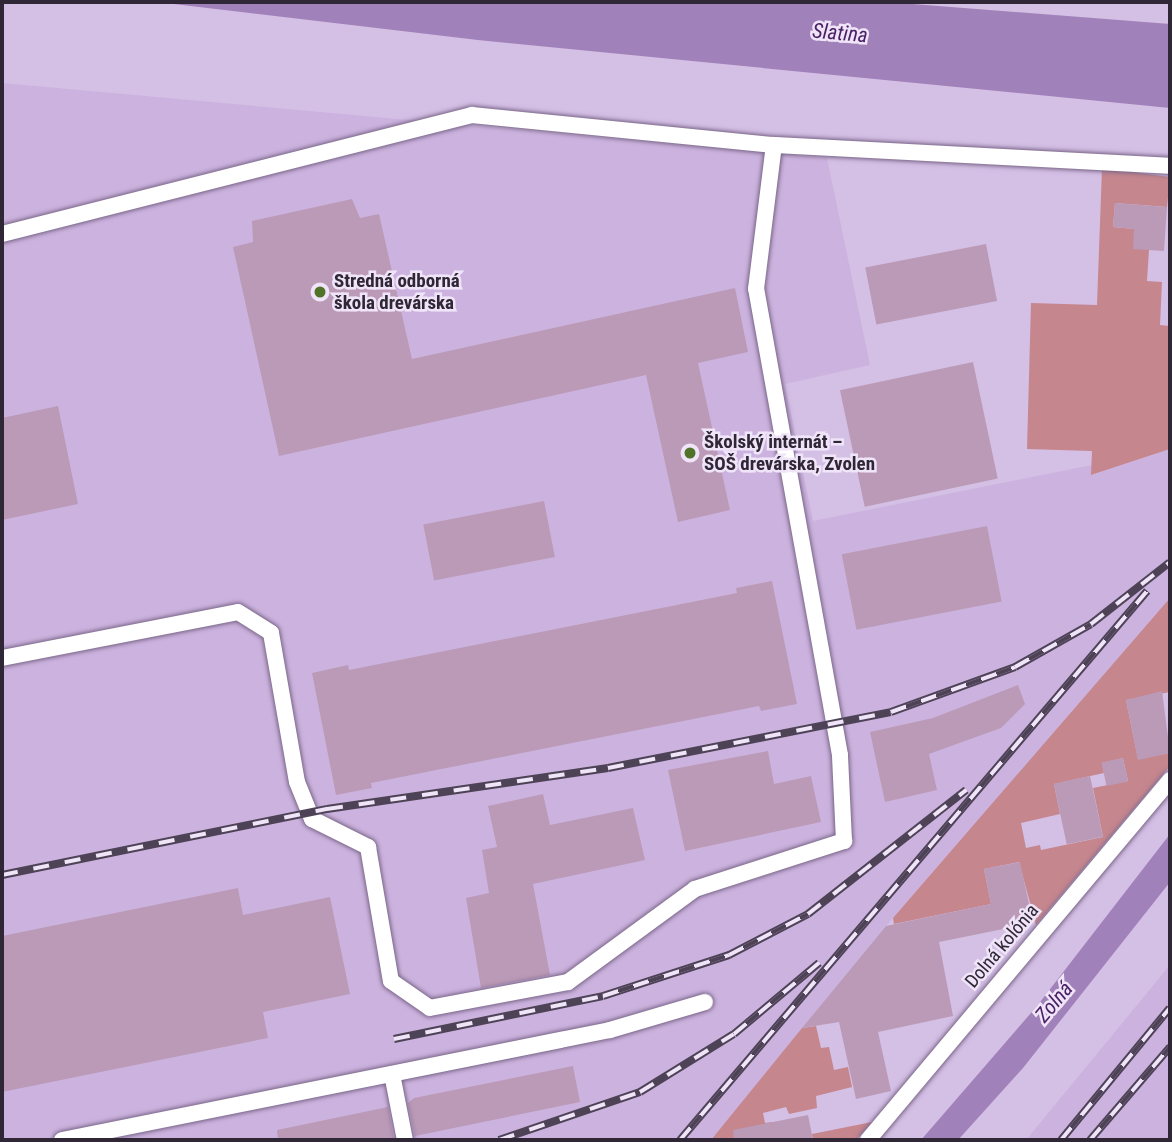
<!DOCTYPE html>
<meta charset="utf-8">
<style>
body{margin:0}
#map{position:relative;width:1172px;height:1142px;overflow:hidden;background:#d4bfe5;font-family:"Roboto Condensed",sans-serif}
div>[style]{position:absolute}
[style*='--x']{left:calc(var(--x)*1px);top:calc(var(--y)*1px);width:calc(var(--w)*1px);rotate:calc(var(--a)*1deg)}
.built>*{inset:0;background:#ccb3df}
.green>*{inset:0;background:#c5868e}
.water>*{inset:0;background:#a181b9}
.building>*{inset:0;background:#bb9ab7;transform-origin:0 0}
.roads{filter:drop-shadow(0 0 2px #7a6688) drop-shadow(0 0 2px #7a6688)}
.lane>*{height:16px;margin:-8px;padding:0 8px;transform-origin:8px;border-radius:8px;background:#fff}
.rail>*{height:8px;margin-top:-4px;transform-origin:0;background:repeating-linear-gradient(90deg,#efe4f8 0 16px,#4e4356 0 32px);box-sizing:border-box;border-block:2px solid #4e4356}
.dots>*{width:19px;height:19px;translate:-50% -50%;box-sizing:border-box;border:4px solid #efe4f8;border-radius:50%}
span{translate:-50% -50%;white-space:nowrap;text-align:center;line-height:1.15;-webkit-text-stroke:5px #efe4f8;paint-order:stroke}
.poi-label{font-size:19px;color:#2f2735;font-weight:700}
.left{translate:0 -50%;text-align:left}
.street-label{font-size:19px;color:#2f2735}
.water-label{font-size:21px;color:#4b2165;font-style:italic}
.frame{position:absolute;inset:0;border:4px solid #2f2735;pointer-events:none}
</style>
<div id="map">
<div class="built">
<div style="clip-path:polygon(2px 83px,827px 158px,870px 365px,785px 384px,813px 521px,1092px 465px,1092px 475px,1170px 449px,1170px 598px,880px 933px,711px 1140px,2px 1140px)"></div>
<div style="clip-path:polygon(1170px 965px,1170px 1140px,1026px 1140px)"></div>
</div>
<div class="green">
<div style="clip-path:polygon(1102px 168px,1170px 177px,1167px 207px,1115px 203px,1113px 227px,1134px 229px,1149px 250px,1147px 281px,1162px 282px,1160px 325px,1170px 326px,1170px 449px,1091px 475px,1092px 451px,1027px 449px,1031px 303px,1097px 305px)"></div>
<div style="clip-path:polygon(evenodd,1170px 598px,1170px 692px,1126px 700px,1138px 759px,1170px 753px,1170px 766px,1036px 925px,1019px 862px,984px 869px,991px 904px,894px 924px,893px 918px,1170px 598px,1123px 758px,1128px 781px,1093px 788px,1103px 837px,1041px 850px,1040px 845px,1026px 848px,1021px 823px,1060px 814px,1054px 784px,1104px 773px,1102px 763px,1123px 758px)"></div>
<div style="clip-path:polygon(816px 1026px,821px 1048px,829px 1047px,834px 1070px,848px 1067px,852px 1087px,816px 1096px,817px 1108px,789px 1114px,786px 1107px,763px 1113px,765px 1123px,772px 1122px,775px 1140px,711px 1140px,802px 1028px)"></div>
<div style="clip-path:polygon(872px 1122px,856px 1140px,813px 1140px,812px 1134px)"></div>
</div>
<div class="water">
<div style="clip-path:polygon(157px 2px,887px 2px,1170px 24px,1170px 108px,478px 40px)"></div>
<div style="clip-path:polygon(1170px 834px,1170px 882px,1023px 1068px,958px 1140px,921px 1140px,1037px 1006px)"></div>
</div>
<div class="building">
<div style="clip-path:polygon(352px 199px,360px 218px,379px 214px,412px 359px,735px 288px,748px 352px,698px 363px,730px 510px,678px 522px,646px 375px,279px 456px,233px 247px,253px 242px,252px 221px)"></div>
<div style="clip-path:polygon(1115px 203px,1167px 207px,1164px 251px,1133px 249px,1134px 229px,1113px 227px)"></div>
<div style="left:986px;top:244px;width:58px;height:123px;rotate:79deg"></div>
<div style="left:973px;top:362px;width:119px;height:136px;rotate:78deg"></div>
<div style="clip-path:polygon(58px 406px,78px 504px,2px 520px,2px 418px)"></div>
<div style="left:544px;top:501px;width:57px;height:123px;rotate:79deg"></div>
<div style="left:987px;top:526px;width:77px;height:148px;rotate:79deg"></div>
<div style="clip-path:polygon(772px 581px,797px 704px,761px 711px,759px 706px,371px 783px,372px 788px,336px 795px,312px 673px,348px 665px,349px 670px,737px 593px,736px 588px)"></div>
<div style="clip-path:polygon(1018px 685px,1025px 704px,1001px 728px,929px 754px,937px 790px,885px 802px,870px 732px,933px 718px)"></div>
<div style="clip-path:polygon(1162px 691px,1170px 753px,1138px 760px,1126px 700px)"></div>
<div style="clip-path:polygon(768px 751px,774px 784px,811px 776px,821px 822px,685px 851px,668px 770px)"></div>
<div style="left:1123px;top:758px;width:24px;height:22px;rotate:78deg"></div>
<div style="left:1090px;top:776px;width:62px;height:37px;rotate:78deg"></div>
<div style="clip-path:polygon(543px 794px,550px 825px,633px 808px,645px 860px,533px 884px,550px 975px,481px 988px,466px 898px,489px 893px,482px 850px,497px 847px,488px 806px)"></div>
<div style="clip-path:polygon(1020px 862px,1033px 923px,939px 942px,953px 1016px,878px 1032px,891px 1091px,856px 1099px,839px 1022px,802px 1028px,886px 926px,991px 904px,984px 869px)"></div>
<div style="clip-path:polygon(238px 888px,243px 915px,330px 897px,350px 994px,263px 1012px,268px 1038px,2px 1092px,2px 936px)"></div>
<div style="clip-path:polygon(573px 1066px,580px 1102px,415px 1136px,408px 1103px,414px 1098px)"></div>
<div style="clip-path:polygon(388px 1107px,394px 1140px,278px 1140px,277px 1130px)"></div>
<div style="clip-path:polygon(808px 1115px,813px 1140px,734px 1140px,733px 1130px)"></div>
</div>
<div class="roads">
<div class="lane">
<div style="--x:2;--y:234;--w:485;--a:-14.2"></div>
<div style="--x:472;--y:115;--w:303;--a:5.7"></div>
<div style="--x:774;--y:145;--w:397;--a:3"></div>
<div style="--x:2;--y:658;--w:240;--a:-11"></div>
<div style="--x:238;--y:612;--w:39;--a:32"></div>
<div style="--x:271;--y:633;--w:151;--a:80.1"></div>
<div style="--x:297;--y:782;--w:40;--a:68"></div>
<div style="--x:312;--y:819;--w:63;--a:26.6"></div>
<div style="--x:368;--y:847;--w:136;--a:80.3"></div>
<div style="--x:391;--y:981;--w:47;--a:34.7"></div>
<div style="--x:430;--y:1008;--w:140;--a:-10.7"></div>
<div style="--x:568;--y:982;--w:157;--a:-36.2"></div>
<div style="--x:695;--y:889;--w:157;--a:-17.9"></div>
<div style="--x:844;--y:841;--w:86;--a:-92.7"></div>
<div style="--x:840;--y:755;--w:474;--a:-100.2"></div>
<div style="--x:756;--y:289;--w:145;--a:-82.9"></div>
<div style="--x:392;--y:1074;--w:67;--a:78.9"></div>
<div style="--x:62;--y:1140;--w:559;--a:-11.35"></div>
<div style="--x:610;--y:1030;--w:99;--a:-16.4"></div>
<div style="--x:868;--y:1140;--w:470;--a:-50"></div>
</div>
</div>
<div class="rail">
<div style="--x:2;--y:875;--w:332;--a:-11.5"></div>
<div style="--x:327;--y:809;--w:284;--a:-8.3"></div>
<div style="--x:608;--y:768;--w:288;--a:-11.2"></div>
<div style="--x:891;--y:712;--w:132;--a:-19.9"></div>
<div style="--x:1015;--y:667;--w:87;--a:-29.5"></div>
<div style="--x:1091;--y:624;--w:100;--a:-38.1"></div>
<div style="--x:394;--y:1039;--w:213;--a:-11.6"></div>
<div style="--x:603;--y:996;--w:133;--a:-18"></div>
<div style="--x:729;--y:955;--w:89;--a:-27.4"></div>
<div style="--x:808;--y:914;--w:201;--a:-38.1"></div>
<div style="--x:499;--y:1140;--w:149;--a:-18.8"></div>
<div style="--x:640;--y:1092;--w:110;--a:-31.7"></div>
<div style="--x:734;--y:1034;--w:111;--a:-39.9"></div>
<div style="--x:680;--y:1140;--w:721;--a:-49.61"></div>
<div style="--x:1061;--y:1140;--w:171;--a:-50.5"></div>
<div style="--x:1090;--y:1140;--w:123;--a:-49.3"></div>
</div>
<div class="dots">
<div style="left:320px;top:292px;background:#507229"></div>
<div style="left:690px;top:453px;background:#507229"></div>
</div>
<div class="poi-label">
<span class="left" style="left:334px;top:292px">Stredná odborná<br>škola drevárska</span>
<span class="left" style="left:704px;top:453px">Školský internát –<br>SOŠ drevárska, Zvolen</span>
</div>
<div class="street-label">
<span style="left:1002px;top:946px;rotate:-50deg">Dolná kolónia</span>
</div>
<div class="water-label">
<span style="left:840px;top:33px;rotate:5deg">Slatina</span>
<span style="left:1054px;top:1002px;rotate:-50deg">Zolná</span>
</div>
<div class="frame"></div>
</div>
